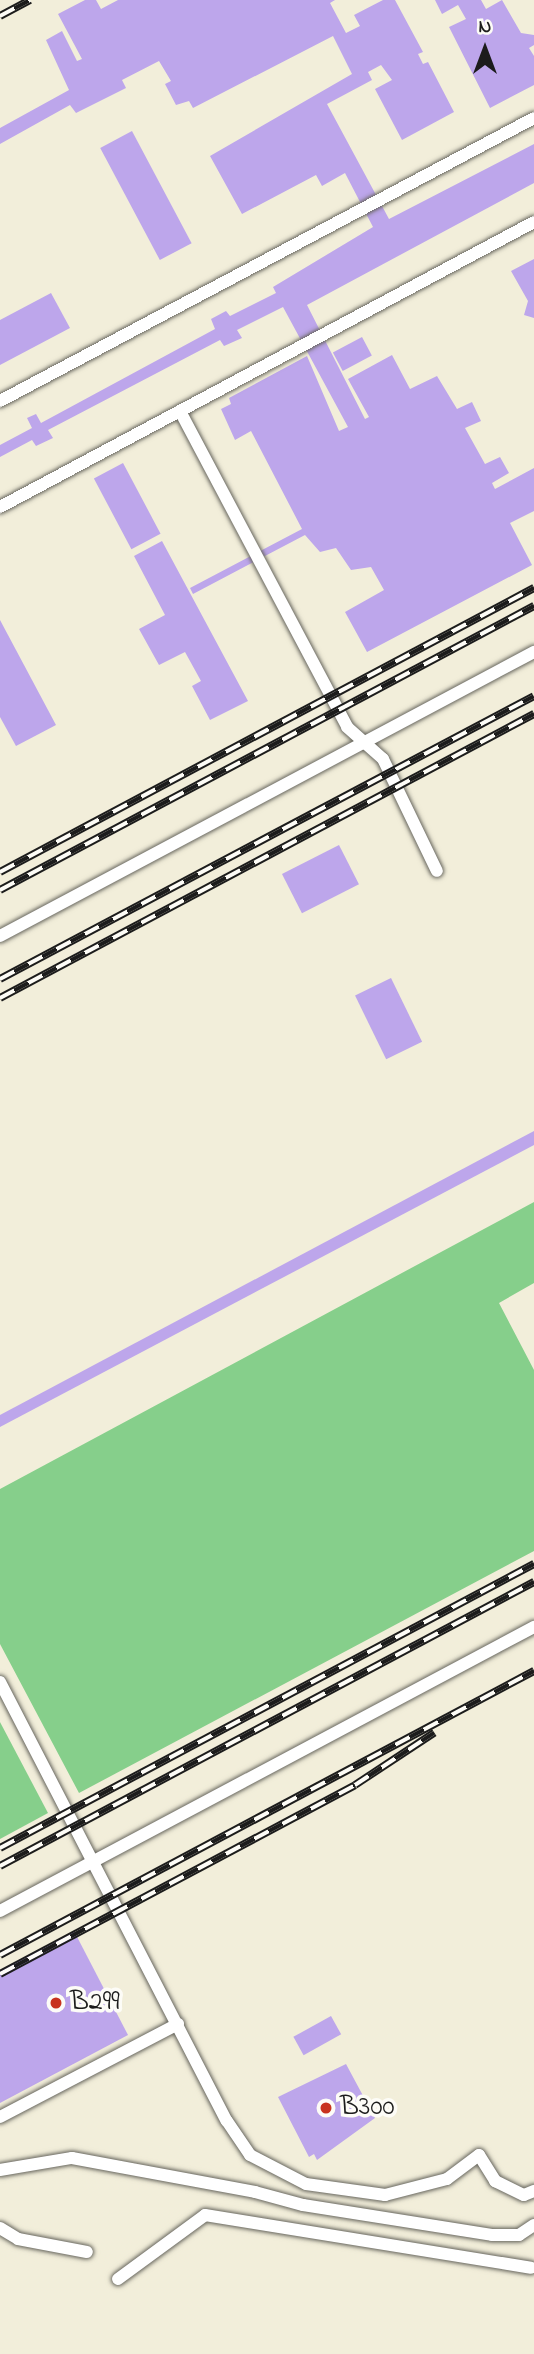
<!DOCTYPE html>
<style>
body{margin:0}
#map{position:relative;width:534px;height:2354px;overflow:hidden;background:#f2eeda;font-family:"Indie Flower",sans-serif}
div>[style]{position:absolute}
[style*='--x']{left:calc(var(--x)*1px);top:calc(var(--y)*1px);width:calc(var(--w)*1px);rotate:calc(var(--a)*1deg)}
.green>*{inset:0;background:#86cf8b}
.building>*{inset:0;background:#bda6eb;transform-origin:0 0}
.roads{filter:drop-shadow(0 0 2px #67665e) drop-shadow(0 0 2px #67665e)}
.service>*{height:12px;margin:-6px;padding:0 6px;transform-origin:6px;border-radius:6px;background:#fff}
.rail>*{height:8px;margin-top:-4px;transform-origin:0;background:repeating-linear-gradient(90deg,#fdfcf7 0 16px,#1c1c1c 0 32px);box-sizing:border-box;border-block:2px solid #1c1c1c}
.dots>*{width:19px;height:19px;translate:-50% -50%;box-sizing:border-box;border:4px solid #fdfcf7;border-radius:50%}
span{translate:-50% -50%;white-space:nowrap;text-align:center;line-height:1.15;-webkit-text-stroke:7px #fdfcf7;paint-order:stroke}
.poi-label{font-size:28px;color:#1c1c1c}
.left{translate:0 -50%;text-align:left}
.north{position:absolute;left:450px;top:14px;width:70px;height:70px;-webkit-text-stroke:5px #fdfcf7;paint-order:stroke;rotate:0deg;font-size:19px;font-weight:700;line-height:28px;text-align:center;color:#1c1c1c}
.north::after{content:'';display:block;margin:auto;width:24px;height:32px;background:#1c1c1c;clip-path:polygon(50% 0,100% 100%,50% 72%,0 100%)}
</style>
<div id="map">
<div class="green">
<div style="clip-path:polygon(534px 1202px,534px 1283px,499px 1303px,534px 1370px,534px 1551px,79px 1793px,0 1644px,0 1489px)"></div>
<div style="clip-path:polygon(0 1722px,48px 1813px,0 1839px)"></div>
</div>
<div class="building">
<div style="clip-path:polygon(85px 0,96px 0,101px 9px,118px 0,335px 0,330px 3px,346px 33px,360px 26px,354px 15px,383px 0,395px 0,423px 52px,418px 54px,423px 64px,428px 62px,454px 112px,402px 140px,375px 89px,392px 80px,381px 65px,368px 72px,372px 80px,327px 104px,389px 219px,534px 144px,534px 183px,307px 305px,365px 419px,369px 417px,348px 379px,392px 355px,410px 389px,437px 376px,457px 409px,472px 402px,481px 421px,465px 428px,485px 464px,500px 457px,509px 473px,492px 483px,495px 489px,534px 468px,534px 511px,510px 523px,532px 565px,367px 652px,345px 612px,384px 590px,371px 567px,351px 570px,336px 548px,320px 552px,305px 535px,193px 594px,190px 588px,302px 529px,251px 431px,235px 440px,221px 409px,231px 404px,229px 398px,307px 356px,339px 431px,348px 427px,283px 307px,237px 330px,242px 338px,224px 346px,220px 340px,48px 430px,53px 438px,36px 446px,32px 440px,0 457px,0 445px,32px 428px,27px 418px,36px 414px,41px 423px,215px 329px,211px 319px,226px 311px,230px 316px,276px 293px,273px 287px,373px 227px,345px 173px,322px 186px,316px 175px,242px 214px,210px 156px,352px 74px,333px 36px,193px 108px,189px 101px,176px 105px,165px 84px,171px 81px,159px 61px,122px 80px,126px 88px,76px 113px,70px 105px,0 144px,0 128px,69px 90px,46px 40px,62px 31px,77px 61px,82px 59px,58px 14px)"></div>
<div style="clip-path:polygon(435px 0,481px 0,486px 9px,502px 0,521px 33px,534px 35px,534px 45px,529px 48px,534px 56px,534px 85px,490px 108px,449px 27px,466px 19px,458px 5px,442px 14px)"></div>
<div style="left:132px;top:131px;width:127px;height:36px;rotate:62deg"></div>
<div style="clip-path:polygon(534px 259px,534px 318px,524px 315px,528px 301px,511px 271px)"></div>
<div style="clip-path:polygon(51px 293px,70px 328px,0 365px,0 320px)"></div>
<div style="left:362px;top:337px;width:21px;height:33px;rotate:62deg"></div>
<div style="left:123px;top:463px;width:80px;height:33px;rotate:62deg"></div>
<div style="clip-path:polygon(162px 541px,248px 701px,210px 720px,192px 686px,201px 681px,185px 652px,159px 665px,139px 629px,165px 615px,134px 556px)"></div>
<div style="clip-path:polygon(0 620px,56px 725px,16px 746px,0 717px)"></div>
<div style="left:339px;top:845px;width:44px;height:64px;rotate:63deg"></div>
<div style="left:391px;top:978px;width:71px;height:40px;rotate:64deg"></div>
<div style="clip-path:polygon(534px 1131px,534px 1145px,0 1427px,0 1415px)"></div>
<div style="clip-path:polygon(74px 1931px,128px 2035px,0 2103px,0 1970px)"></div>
<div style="left:331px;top:2016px;width:21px;height:43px;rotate:61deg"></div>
<div style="clip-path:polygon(346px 2064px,375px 2118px,317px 2160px,314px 2154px,309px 2157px,278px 2097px)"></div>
</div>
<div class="roads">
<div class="service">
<div style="--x:0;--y:401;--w:604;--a:-27.92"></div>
<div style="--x:180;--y:411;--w:357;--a:62.1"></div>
<div style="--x:347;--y:727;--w:48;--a:41.6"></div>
<div style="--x:383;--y:759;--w:124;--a:64.3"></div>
<div style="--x:0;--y:507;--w:605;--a:-28.09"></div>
<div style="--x:0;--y:936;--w:605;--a:-28.01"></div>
<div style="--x:0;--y:1682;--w:494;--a:62.7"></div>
<div style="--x:227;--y:2121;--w:41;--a:55.9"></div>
<div style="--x:250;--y:2155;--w:63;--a:27.4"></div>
<div style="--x:306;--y:2184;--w:80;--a:7.9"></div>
<div style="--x:385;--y:2195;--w:64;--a:-14.5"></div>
<div style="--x:447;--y:2179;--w:40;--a:-37"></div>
<div style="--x:479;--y:2155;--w:31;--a:58"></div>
<div style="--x:495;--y:2181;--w:32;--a:26"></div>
<div style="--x:524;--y:2195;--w:11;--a:-22"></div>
<div style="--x:0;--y:1911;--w:605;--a:-28.01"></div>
<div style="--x:0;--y:2117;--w:201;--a:-27.6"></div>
<div style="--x:0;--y:2170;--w:73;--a:-9.5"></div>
<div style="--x:72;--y:2158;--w:186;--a:10.5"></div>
<div style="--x:255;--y:2192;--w:50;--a:15.2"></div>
<div style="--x:303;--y:2205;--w:191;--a:9"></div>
<div style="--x:492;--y:2235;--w:27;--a:0"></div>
<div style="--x:519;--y:2235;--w:18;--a:-34"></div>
<div style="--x:0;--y:2228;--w:21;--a:31"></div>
<div style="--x:18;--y:2239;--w:70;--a:10.7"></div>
<div style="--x:118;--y:2279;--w:108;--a:-36.3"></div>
<div style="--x:205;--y:2215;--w:330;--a:9.2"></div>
</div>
</div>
<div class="rail">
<div style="--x:0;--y:16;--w:34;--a:-28"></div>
<div style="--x:0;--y:872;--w:605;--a:-28.01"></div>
<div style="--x:0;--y:890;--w:605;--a:-28.01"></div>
<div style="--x:0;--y:979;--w:604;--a:-27.92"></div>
<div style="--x:0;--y:998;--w:605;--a:-28.01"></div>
<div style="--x:0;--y:1848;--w:605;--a:-28.01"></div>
<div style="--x:0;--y:1866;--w:605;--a:-28.01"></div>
<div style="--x:0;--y:1955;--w:605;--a:-28.01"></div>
<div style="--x:0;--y:1974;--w:402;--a:-28"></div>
<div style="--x:355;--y:1785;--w:95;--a:-33.4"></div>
</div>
<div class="dots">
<div style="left:56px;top:2003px;background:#c8321e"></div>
<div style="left:326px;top:2108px;background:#c8321e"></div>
</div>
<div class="poi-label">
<span class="left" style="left:70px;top:2003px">B299</span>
<span class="left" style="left:340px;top:2108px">B300</span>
</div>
<div class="north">N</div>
</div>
